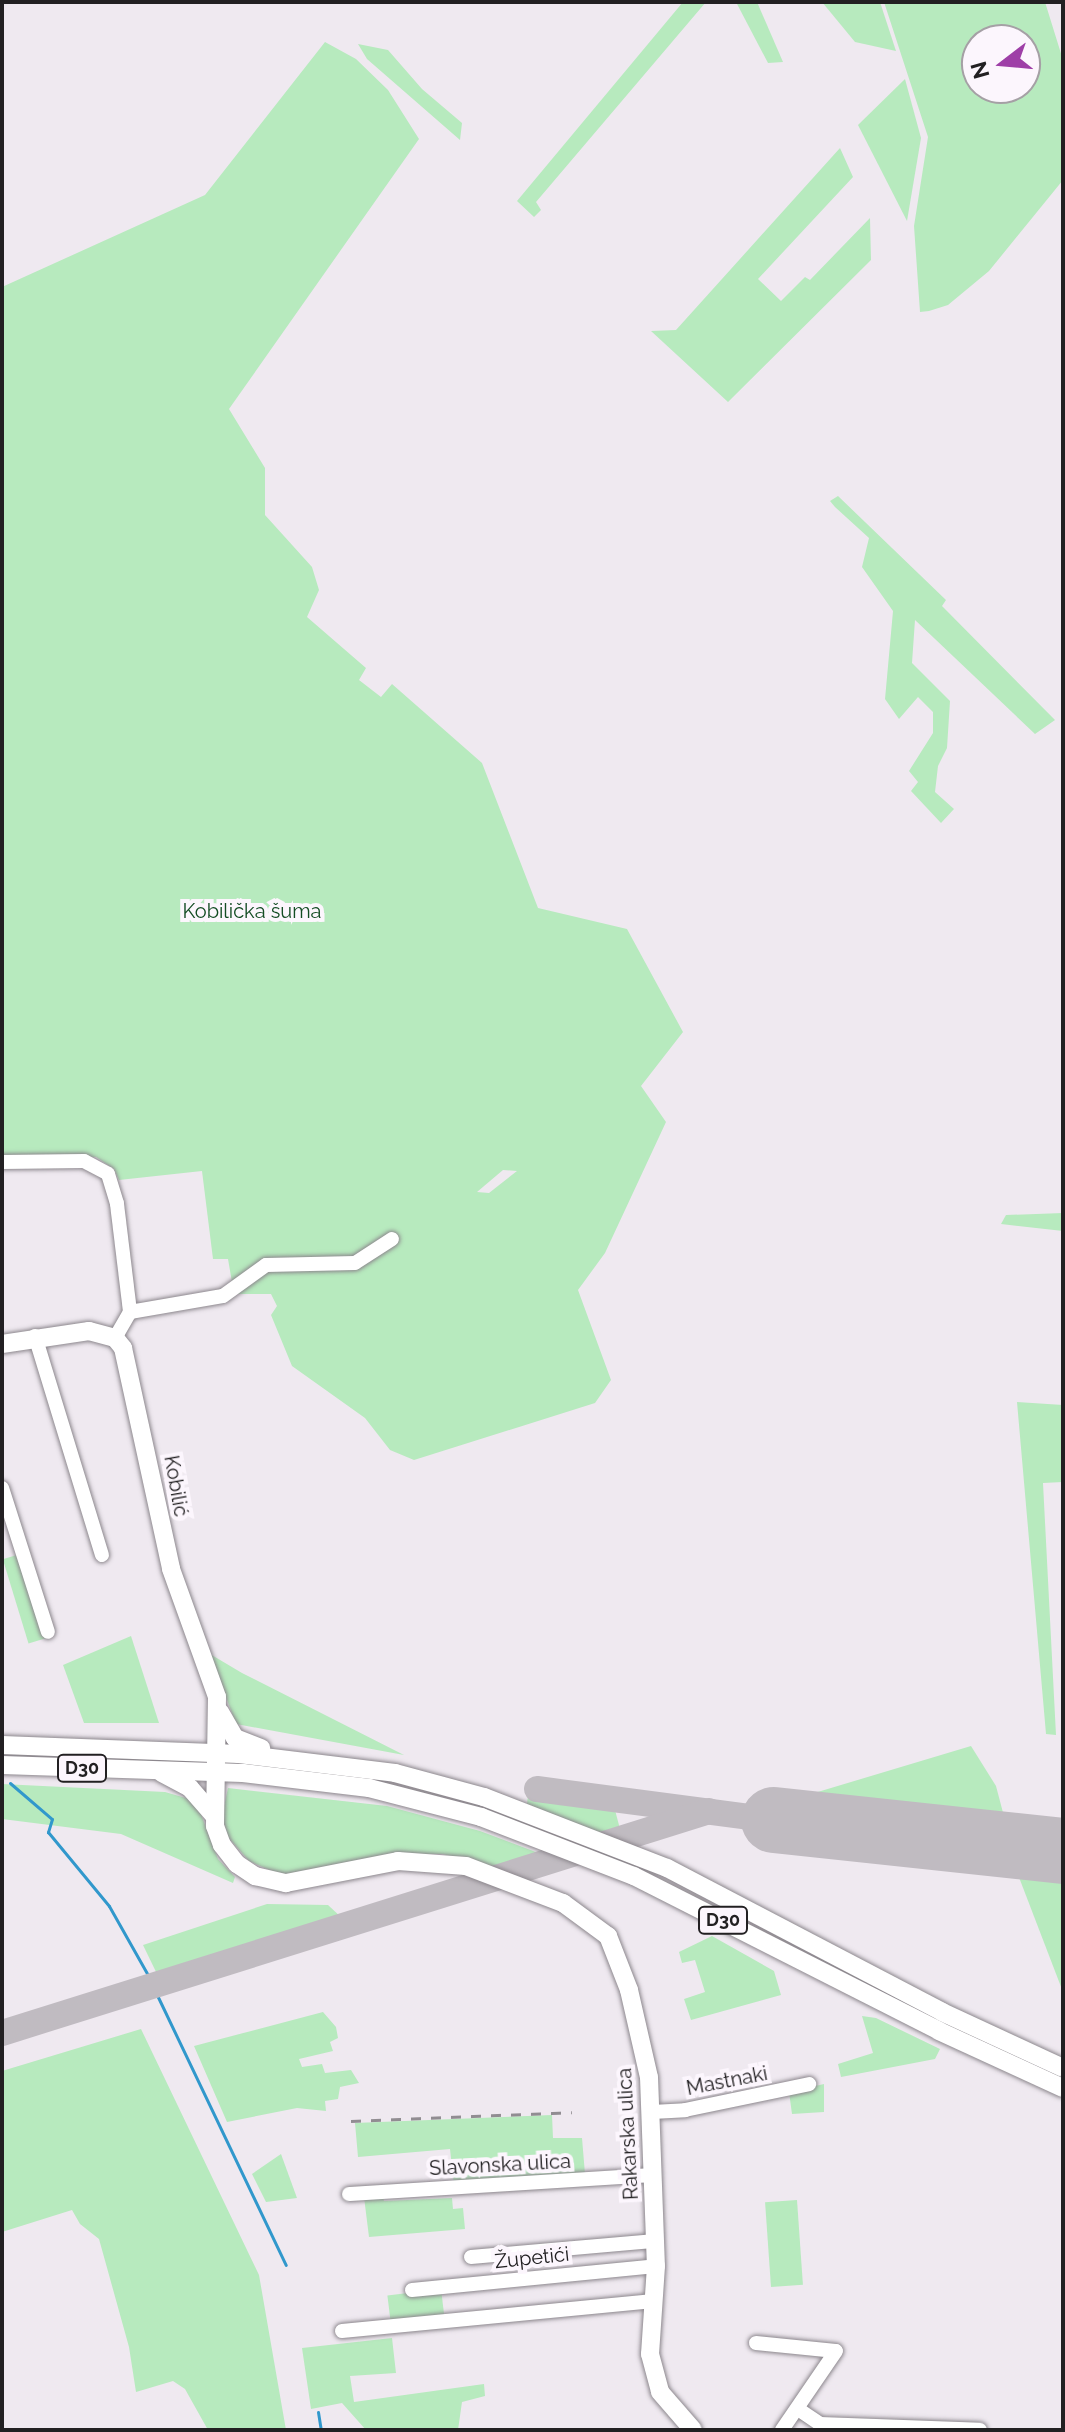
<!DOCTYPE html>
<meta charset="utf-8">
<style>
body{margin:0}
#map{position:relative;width:1065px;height:2432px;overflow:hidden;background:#efe9f0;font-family:Raleway,sans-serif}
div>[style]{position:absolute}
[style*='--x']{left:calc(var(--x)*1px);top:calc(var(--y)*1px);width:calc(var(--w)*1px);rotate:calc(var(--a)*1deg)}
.green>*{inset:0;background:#b7eabe;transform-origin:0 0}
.stream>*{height:3px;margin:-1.5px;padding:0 1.5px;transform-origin:1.5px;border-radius:1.5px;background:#3198cc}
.taxiway>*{height:26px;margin:-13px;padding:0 13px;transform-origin:13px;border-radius:13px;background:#c0bbc1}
.runway>*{height:66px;margin:-33px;padding:0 33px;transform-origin:33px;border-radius:33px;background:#c0bbc1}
.roads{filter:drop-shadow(0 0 2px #8c878d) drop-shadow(0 0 2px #8c878d)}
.minor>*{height:14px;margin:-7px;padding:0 7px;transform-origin:7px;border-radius:7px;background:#fff}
.major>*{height:18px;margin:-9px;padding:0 9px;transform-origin:9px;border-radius:9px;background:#fff}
.rail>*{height:3px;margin-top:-1.5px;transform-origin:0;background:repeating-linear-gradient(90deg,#918d92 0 10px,transparent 0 20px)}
span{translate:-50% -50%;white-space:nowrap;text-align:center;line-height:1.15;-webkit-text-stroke:8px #fcf6fd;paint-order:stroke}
.shield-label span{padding:2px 6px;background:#fcf6fd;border:2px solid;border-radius:6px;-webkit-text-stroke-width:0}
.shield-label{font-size:18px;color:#222022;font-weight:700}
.park-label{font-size:20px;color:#134c23}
.street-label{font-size:20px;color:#222022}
.frame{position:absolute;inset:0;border:4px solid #222022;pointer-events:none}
.north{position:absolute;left:961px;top:24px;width:80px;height:80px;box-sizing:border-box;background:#fcf6fd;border:2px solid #a5a0a5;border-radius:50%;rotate:254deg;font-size:22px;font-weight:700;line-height:32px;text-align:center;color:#222022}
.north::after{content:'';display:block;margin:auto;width:28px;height:36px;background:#9e3fa7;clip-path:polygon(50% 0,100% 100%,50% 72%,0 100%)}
</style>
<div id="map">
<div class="green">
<div style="clip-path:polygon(683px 2px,706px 2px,536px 202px,541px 210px,534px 217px,517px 201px)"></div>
<div style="clip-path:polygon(736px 2px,757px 2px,783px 62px,768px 63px)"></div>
<div style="clip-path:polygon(822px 2px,880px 2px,896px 51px,855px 42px)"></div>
<div style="clip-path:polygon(evenodd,884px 2px,1045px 2px,1063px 60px,1063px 180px,989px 271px,948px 305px,929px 311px,920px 312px,914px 226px,928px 137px,884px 2px,977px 40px,1025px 40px,1025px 88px,977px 88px,977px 40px)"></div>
<div style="clip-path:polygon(evenodd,325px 42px,356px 59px,388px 90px,419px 139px,229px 409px,265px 468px,265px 515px,312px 567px,319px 590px,307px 617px,366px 668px,359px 680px,381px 697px,392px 684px,482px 763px,538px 908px,627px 929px,683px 1032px,641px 1086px,666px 1122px,605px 1253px,578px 1290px,611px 1380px,595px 1403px,414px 1460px,390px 1450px,365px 1418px,292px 1366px,271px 1315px,277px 1306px,271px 1294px,234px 1294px,228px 1259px,213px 1259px,202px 1171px,119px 1180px,114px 1169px,96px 1157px,2px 1155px,2px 287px,205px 195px,325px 42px,503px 1170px,517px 1171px,489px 1193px,477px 1192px,503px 1170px)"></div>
<div style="clip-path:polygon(358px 44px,388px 50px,422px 89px,462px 123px,460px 140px,367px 59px)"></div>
<div style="clip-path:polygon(905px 79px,921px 138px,907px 221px,858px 125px)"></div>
<div style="clip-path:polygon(840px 148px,853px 177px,758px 279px,781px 301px,805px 277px,810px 280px,870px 218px,871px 260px,728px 402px,651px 331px,676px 330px)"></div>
<div style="clip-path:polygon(838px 496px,946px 600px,942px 606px,1055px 720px,1035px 734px,915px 620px,912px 663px,950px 701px,947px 748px,938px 766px,935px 792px,954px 809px,941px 823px,911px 791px,918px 782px,909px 771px,933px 733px,933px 712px,918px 697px,899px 719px,885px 699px,893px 611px,862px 567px,869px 538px,835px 507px,830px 501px)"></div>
<div style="clip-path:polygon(1063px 1213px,1063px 1231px,1001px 1224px,1006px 1215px)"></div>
<div style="clip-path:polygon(1017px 1402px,1063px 1405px,1063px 1482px,1043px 1483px,1056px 1735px,1046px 1734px)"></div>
<div style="left:20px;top:1554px;width:88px;height:18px;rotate:73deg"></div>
<div style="clip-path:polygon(131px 1636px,159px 1723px,84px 1723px,63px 1665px)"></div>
<div style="clip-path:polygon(210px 1654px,242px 1673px,404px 1755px,236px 1724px)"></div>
<div style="clip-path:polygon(971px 1746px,996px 1786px,1006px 1824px,791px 1800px)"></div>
<div style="clip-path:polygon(2px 1784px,165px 1792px,196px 1801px,218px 1859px,235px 1877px,233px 1883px,121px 1834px,2px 1819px)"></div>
<div style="clip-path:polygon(228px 1788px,387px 1806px,480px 1831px,549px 1857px,501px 1871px,443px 1854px,397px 1854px,281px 1875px,249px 1861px,228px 1837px,222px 1815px)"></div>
<div style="clip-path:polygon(528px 1795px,615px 1810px,620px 1829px,609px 1837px,527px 1804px)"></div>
<div style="clip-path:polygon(1015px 1867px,1063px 1872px,1063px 1992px)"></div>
<div style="clip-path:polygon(267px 1904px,328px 1905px,342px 1918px,158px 1976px,143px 1945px)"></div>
<div style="clip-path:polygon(712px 1936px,774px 1971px,781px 1995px,691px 2020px,684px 1999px,705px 1992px,695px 1960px,682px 1963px,679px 1952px)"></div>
<div style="clip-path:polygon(323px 2012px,336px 2027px,338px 2038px,330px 2042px,333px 2051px,299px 2059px,302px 2067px,322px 2064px,325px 2073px,351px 2070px,359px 2083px,340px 2087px,338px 2099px,325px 2101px,326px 2111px,297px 2108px,227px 2122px,194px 2046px)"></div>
<div style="clip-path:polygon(862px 2016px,876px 2018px,940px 2049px,935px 2059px,841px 2077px,838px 2064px,873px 2053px)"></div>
<div style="clip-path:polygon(141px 2029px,259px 2275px,286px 2430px,208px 2430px,185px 2389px,173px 2381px,136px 2392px,129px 2347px,99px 2239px,80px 2224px,72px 2210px,2px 2232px,2px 2071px)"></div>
<div style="clip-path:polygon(824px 2084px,824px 2112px,792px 2114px,789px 2092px)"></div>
<div style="clip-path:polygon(552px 2115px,553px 2138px,582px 2138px,585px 2174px,454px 2185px,450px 2149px,358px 2157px,355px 2123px)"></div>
<div style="clip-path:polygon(281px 2154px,297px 2198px,266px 2202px,252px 2174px)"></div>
<div style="clip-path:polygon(383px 2196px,384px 2201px,452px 2198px,453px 2209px,463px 2208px,465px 2229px,369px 2237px,364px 2197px)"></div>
<div style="left:797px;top:2200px;width:85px;height:32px;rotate:86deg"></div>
<div style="left:441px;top:2289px;width:26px;height:54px;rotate:83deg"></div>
<div style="clip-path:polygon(392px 2338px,396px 2373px,350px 2376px,354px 2402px,484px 2384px,485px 2396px,462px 2402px,458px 2430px,366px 2430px,342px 2403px,311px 2409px,302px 2348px)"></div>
</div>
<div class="stream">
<div style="--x:10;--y:1783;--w:55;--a:40.6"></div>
<div style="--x:52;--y:1819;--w:14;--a:107"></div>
<div style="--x:48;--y:1832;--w:96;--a:50.5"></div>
<div style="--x:109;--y:1906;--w:81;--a:60.6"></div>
<div style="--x:157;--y:1995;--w:299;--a:64.5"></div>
<div style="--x:318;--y:2412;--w:18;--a:81"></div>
</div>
<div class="taxiway">
<div style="--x:537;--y:1789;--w:239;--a:7.5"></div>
<div style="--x:2;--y:2033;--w:741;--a:-17.43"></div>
</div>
<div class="runway">
<div style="--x:774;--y:1820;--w:291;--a:6.1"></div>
</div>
<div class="roads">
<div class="minor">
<div style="--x:2;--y:1162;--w:82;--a:-0.7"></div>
<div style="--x:84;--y:1161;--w:27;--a:28"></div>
<div style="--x:108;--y:1174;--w:31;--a:73"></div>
<div style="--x:117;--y:1204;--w:109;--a:83.1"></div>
<div style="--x:35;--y:1336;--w:229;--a:73"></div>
<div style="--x:115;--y:1338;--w:30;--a:-60"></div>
<div style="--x:130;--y:1312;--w:94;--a:-9.8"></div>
<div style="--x:223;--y:1296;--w:53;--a:-35.8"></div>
<div style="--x:266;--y:1265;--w:89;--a:-1.3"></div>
<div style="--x:355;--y:1263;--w:44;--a:-33"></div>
<div style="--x:2;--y:1488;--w:151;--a:72.3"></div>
<div style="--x:652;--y:2112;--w:33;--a:-3"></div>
<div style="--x:685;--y:2110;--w:127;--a:-11.8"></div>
<div style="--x:349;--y:2194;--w:305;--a:-3.6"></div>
<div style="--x:471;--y:2257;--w:185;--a:-5"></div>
<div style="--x:412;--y:2290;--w:245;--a:-5.6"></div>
<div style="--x:342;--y:2331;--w:313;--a:-5.5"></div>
<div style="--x:756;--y:2343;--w:80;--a:5.7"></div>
<div style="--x:836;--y:2351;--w:96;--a:124.4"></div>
<div style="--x:798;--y:2409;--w:27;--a:34"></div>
<div style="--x:820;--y:2424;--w:160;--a:2.1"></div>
</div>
<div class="major">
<div style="--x:2;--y:1344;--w:88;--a:-8.5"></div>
<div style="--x:89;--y:1331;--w:27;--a:15"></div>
<div style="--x:115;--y:1338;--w:13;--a:51"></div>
<div style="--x:123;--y:1348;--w:226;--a:77.7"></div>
<div style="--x:171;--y:1569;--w:136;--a:70.2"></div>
<div style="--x:217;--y:1697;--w:129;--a:90.9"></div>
<div style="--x:215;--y:1826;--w:20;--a:70"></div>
<div style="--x:222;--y:1845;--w:24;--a:52"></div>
<div style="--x:237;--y:1864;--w:22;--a:34"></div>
<div style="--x:255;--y:1876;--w:32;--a:13"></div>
<div style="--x:286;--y:1883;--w:114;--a:-11.1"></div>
<div style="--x:398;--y:1861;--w:68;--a:4.2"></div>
<div style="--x:466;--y:1866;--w:104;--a:20.9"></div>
<div style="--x:563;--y:1903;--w:56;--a:36.3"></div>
<div style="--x:608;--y:1936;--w:58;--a:68.7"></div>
<div style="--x:629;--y:1990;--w:89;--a:77.1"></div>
<div style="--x:649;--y:2077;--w:189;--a:87.9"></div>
<div style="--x:656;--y:2266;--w:88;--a:93.9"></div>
<div style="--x:650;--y:2354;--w:39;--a:75"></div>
<div style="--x:660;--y:2392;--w:50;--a:49"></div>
<div style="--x:220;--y:1712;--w:30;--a:60"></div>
<div style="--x:235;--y:1738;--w:28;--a:21"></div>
<div style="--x:2;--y:1745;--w:237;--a:2.2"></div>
<div style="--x:239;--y:1754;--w:157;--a:6.9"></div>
<div style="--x:395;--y:1773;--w:92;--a:15.1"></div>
<div style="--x:484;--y:1797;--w:196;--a:21.2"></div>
<div style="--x:667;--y:1868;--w:310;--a:27.6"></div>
<div style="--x:942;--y:2012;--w:133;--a:24.8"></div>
<div style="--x:2;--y:1765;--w:241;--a:1.9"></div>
<div style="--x:243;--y:1773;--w:127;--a:6.8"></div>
<div style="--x:369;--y:1788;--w:116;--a:14.5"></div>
<div style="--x:481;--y:1817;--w:164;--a:21.1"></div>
<div style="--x:634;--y:1876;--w:342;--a:26.9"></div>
<div style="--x:939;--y:2031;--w:136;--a:24.7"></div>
<div style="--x:162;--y:1773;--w:32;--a:28"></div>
<div style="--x:190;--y:1788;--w:37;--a:49"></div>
</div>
</div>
<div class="rail">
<div style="--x:351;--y:2121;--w:221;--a:-2.3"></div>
</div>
<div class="shield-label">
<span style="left:82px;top:1768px">D30</span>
<span style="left:723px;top:1920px">D30</span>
</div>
<div class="park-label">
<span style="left:252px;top:911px">Kobilička šuma</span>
</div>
<div class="street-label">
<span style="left:176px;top:1486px;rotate:80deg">Kobilić</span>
<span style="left:727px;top:2081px;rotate:-11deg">Mastnaki</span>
<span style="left:628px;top:2134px;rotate:-93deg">Rakarska ulica</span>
<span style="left:500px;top:2165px;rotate:-3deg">Slavonska ulica</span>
<span style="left:532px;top:2258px;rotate:-6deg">Župetići</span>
</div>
<div class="frame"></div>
<div class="north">N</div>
</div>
